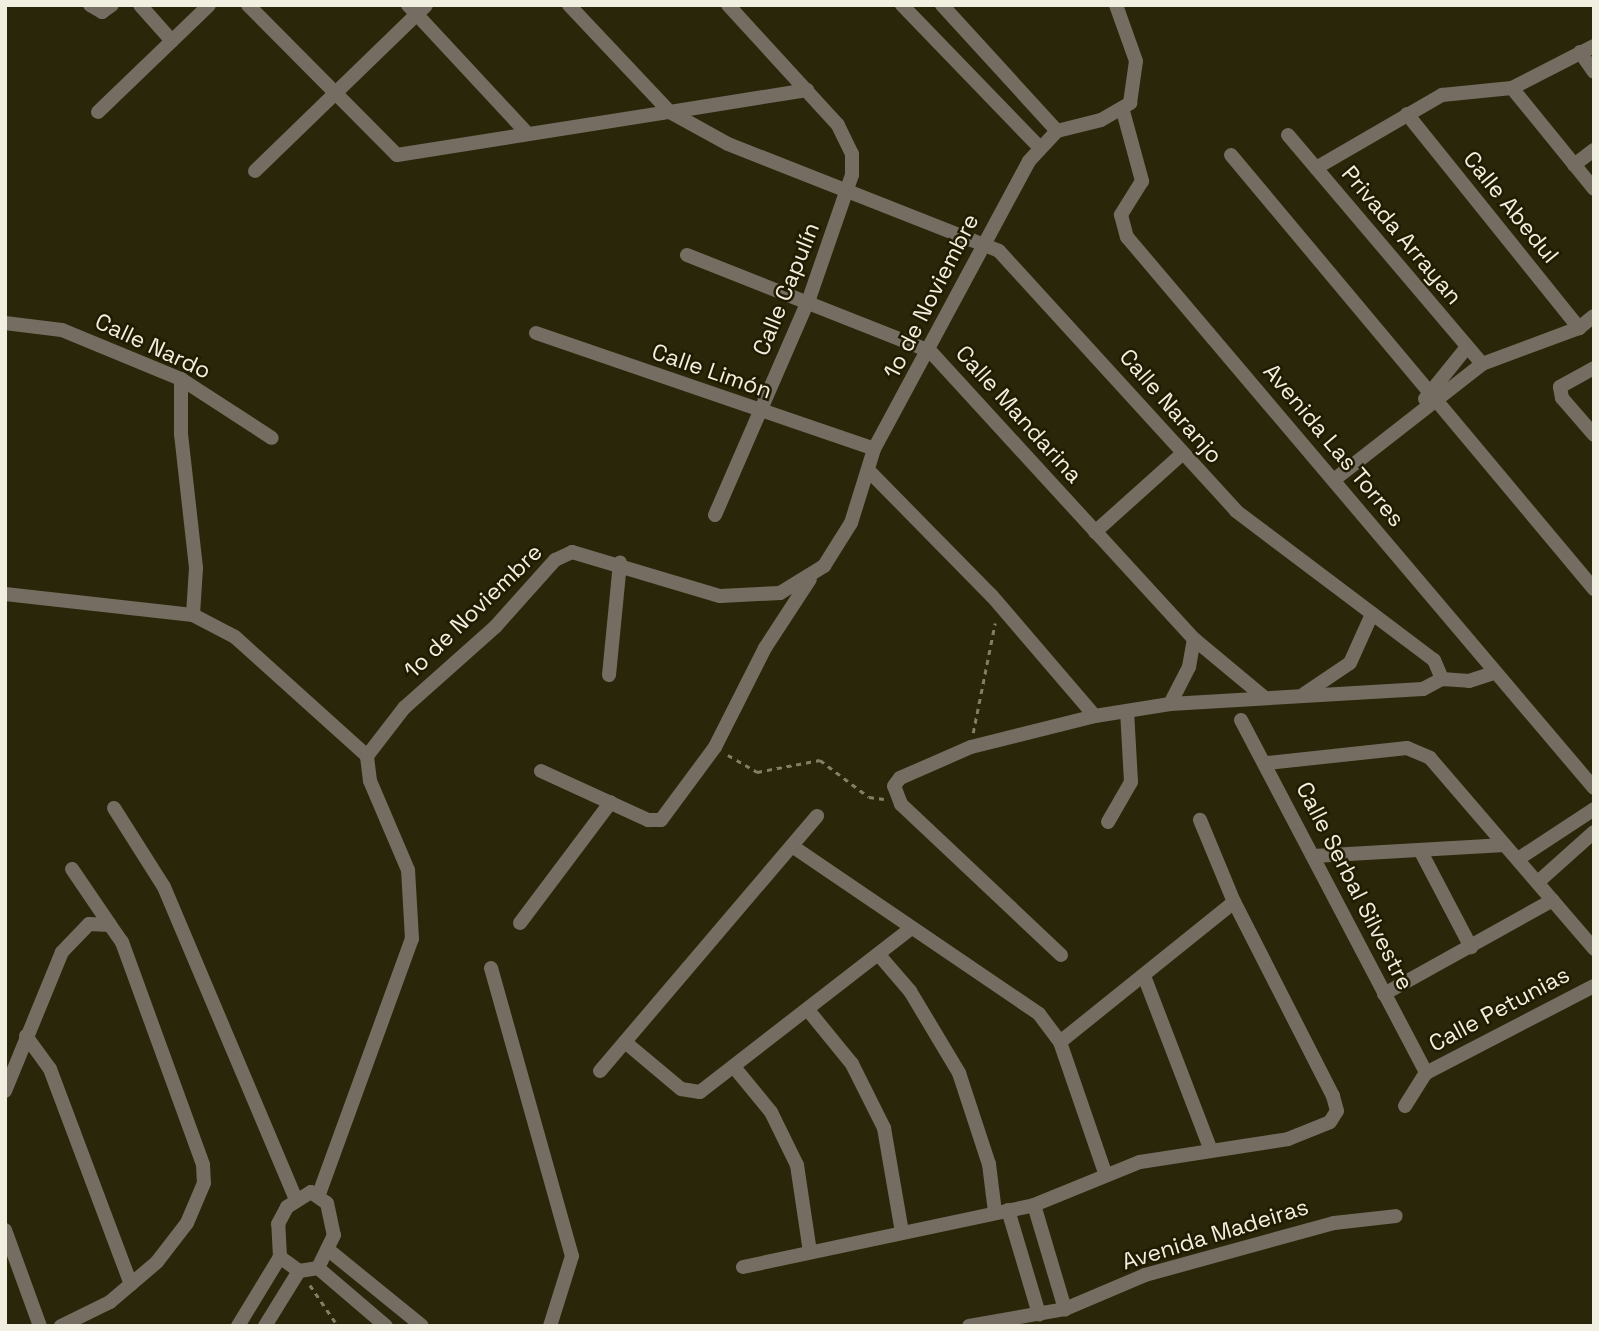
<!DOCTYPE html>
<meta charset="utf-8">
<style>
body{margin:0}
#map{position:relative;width:1599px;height:1331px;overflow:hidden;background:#2a2609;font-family:"Space Grotesk",sans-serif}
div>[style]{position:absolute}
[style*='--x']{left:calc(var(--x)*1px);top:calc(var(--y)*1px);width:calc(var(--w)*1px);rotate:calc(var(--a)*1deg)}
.path>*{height:2.5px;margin-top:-1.25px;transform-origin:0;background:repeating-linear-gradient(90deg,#827f67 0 5px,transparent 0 10px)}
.street>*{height:14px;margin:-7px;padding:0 7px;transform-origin:7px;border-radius:7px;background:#756d61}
span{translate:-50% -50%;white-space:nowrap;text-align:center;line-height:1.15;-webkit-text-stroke:5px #211c01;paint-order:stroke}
.street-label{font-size:23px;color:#f1efdf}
.frame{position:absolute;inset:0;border:7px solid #f1efdf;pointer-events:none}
</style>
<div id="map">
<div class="path">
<div style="--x:973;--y:733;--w:112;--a:-78.7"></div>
<div style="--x:728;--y:755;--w:34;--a:30"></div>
<div style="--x:757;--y:772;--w:64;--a:-10.8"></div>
<div style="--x:820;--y:760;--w:61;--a:37.1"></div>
<div style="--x:869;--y:797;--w:15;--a:8"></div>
<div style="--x:310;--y:1285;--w:50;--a:55.7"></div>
</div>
<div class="street">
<div style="--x:90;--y:5;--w:14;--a:30"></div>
<div style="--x:102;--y:12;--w:12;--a:-35"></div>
<div style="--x:140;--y:5;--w:48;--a:48.4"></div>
<div style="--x:248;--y:5;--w:211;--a:45.2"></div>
<div style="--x:397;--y:155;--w:276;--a:-9"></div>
<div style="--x:670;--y:112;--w:66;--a:28.9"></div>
<div style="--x:728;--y:144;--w:291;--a:21.5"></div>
<div style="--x:999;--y:251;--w:352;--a:47.6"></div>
<div style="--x:1236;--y:511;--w:248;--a:37"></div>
<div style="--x:1434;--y:660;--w:21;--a:67"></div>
<div style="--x:408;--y:5;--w:172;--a:47.1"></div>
<div style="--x:569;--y:5;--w:147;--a:46.7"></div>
<div style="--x:670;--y:112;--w:139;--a:-9.1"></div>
<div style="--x:902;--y:5;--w:197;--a:46"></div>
<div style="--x:942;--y:5;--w:171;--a:47.6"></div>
<div style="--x:1580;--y:52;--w:24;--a:55"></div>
<div style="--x:1512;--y:88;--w:130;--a:50.9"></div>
<div style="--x:1123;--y:111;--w:73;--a:74.8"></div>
<div style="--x:1142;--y:181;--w:40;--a:122"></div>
<div style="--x:1121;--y:215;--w:23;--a:75"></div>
<div style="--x:1127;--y:237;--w:722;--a:49.72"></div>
<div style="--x:98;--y:112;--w:154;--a:-43.9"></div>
<div style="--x:1407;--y:114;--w:275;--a:51.2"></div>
<div style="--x:1288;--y:135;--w:300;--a:49.7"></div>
<div style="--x:1231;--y:155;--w:566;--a:50.09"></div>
<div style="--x:1574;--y:165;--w:25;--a:-37"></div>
<div style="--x:1316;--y:168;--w:146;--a:-30.1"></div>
<div style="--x:1442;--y:95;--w:70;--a:-5.7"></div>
<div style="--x:1512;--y:88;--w:92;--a:-27.1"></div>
<div style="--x:255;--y:171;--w:238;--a:-44.1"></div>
<div style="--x:687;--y:255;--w:261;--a:21.6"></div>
<div style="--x:930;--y:351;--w:391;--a:47.5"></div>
<div style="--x:1194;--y:639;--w:92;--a:39.7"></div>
<div style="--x:5;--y:323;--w:57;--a:7"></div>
<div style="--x:62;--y:330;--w:129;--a:22.4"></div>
<div style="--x:181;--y:379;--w:108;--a:33"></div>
<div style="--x:536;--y:333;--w:357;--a:18.9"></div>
<div style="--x:1594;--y:368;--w:39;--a:151"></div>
<div style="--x:1560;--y:387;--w:11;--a:80"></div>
<div style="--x:1562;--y:398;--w:49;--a:49.1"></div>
<div style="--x:181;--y:379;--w:55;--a:90"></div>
<div style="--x:181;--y:434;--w:135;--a:83.6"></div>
<div style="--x:196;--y:568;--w:47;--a:93.7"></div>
<div style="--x:1425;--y:399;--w:67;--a:-51.1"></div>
<div style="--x:868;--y:470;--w:177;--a:45.5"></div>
<div style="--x:992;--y:596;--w:158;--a:49.4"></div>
<div style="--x:1335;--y:479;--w:187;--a:-38"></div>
<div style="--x:1482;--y:364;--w:103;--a:-20.4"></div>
<div style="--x:1579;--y:328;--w:19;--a:-39"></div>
<div style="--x:715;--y:515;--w:236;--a:-66.5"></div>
<div style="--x:809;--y:299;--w:131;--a:-70.9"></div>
<div style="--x:852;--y:175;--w:21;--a:-90"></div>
<div style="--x:852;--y:154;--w:32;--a:-116"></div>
<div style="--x:838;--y:125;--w:163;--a:-132.5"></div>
<div style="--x:1095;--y:532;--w:117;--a:-41.9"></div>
<div style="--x:5;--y:594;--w:189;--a:6.4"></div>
<div style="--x:193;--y:615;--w:47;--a:27.6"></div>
<div style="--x:235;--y:637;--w:178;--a:42"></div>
<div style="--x:609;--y:675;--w:113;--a:-84.4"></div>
<div style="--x:1304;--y:694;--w:55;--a:-34"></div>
<div style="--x:1350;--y:663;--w:54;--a:-65.8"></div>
<div style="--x:1170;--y:704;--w:42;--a:-62.8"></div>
<div style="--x:1189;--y:667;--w:28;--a:-80"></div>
<div style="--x:1241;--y:720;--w:399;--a:62.3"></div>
<div style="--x:1267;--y:763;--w:141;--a:-6.1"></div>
<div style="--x:1407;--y:748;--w:25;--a:23"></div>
<div style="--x:1430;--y:758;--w:252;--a:49.3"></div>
<div style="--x:541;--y:771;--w:118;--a:24.6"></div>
<div style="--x:648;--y:820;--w:13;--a:0"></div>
<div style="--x:661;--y:820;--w:91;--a:-53.5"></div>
<div style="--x:715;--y:747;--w:111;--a:-63.2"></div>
<div style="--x:765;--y:648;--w:82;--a:-56.9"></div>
<div style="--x:114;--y:808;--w:93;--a:57.7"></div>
<div style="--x:164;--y:887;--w:340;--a:67.1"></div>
<div style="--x:1108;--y:822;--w:46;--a:-60.1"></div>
<div style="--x:1131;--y:782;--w:71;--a:-93.2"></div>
<div style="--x:792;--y:846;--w:299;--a:34.2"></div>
<div style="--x:1039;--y:1014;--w:35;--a:53"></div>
<div style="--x:1060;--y:1042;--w:139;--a:71"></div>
<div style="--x:1420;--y:850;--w:110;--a:62.3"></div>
<div style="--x:1314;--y:856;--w:191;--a:-3.3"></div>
<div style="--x:1518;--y:859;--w:91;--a:-33.3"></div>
<div style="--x:72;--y:869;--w:68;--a:55.8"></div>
<div style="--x:1538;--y:882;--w:75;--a:-41.8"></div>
<div style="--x:520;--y:923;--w:151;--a:-53.1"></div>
<div style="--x:879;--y:955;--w:48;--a:49.3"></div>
<div style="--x:910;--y:991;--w:96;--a:59.1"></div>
<div style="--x:959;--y:1073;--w:96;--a:71.8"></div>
<div style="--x:989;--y:1164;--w:48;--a:82.9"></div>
<div style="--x:1061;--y:955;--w:220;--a:-136.7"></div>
<div style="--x:901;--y:804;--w:19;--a:-111"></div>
<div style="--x:894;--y:786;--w:10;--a:-53"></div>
<div style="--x:900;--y:778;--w:77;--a:-23.6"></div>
<div style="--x:971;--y:747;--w:128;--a:-14"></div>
<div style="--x:1095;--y:716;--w:76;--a:-9.1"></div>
<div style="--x:1170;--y:704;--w:253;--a:-3.4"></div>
<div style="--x:1423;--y:689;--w:21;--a:-28"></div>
<div style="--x:1442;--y:679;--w:27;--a:4"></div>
<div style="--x:1469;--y:681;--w:25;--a:-18"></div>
<div style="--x:491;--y:968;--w:299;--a:74.3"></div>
<div style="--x:572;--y:1256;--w:73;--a:107.4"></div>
<div style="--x:1144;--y:976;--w:184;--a:69"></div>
<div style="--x:1384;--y:994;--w:193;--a:-29.1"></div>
<div style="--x:808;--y:1010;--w:70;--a:50.8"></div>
<div style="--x:852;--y:1064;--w:72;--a:63.4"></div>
<div style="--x:884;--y:1128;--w:106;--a:80.2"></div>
<div style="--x:26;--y:1036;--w:41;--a:54"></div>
<div style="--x:50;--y:1069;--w:230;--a:69.4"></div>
<div style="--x:625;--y:1042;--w:73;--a:40"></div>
<div style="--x:681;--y:1089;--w:19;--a:9"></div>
<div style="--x:700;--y:1092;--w:264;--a:-37.8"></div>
<div style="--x:1060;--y:1042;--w:223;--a:-38.8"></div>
<div style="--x:734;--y:1067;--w:58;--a:50.6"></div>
<div style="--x:771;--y:1112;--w:59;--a:63.9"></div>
<div style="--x:797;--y:1165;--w:88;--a:81.5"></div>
<div style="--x:600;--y:1071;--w:335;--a:-49.6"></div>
<div style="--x:5;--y:1091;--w:150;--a:-67.7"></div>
<div style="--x:62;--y:952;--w:39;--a:-46"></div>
<div style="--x:89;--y:924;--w:21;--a:3"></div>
<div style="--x:110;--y:925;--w:21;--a:55"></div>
<div style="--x:122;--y:942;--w:237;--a:70"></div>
<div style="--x:203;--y:1165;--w:18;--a:87"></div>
<div style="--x:204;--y:1183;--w:43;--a:113"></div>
<div style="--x:187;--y:1223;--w:49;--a:127.6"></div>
<div style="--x:157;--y:1262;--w:62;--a:139.6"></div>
<div style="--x:110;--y:1302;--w:55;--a:153.9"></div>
<div style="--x:1405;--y:1106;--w:39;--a:-58"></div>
<div style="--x:1426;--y:1073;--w:189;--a:-27.4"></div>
<div style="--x:311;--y:1192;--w:19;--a:35"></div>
<div style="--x:327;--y:1203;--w:33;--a:78"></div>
<div style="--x:334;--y:1235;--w:37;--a:116"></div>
<div style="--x:318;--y:1268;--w:19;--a:171"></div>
<div style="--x:299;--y:1271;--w:24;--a:-144"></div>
<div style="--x:280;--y:1257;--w:33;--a:-93"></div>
<div style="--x:278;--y:1224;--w:19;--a:-62"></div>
<div style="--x:287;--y:1207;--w:28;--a:-32"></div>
<div style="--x:319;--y:1194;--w:271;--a:-70"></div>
<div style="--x:412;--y:939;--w:69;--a:-93.3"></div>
<div style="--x:408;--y:870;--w:97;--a:-113.1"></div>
<div style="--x:370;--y:781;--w:25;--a:-97"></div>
<div style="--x:367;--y:756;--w:61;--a:-52.4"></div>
<div style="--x:404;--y:708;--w:123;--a:-41.7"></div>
<div style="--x:496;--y:626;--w:89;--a:-48.2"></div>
<div style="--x:555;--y:560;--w:19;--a:-25"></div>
<div style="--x:572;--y:552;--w:154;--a:16.6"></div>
<div style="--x:720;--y:596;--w:60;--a:-2.9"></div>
<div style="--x:780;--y:593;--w:52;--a:-31.5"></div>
<div style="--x:824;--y:566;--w:51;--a:-57.9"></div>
<div style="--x:851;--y:523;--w:77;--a:-72.7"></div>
<div style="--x:874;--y:449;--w:327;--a:-61.7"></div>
<div style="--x:1029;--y:161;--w:41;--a:-47"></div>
<div style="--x:1057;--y:131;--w:45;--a:-14"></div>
<div style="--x:1101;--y:120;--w:34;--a:-30"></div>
<div style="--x:1130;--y:103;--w:42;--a:-81.9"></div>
<div style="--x:1136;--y:61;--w:59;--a:-109.7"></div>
<div style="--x:1034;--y:1205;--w:109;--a:73.4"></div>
<div style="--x:1008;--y:1210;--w:109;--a:73.4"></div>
<div style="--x:5;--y:1230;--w:102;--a:70"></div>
<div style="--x:331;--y:1252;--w:117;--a:39.1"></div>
<div style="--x:743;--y:1267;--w:298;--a:-12"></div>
<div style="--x:1034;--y:1205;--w:114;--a:-22.1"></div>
<div style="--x:1140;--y:1162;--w:150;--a:-8.8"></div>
<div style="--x:1288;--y:1139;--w:45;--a:-22"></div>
<div style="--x:1330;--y:1122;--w:13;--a:-58"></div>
<div style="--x:1337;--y:1111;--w:16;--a:-105"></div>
<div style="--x:1333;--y:1096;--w:218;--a:-117"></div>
<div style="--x:1234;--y:902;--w:89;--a:-112.5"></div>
<div style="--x:318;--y:1268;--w:89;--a:40.5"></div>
<div style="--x:238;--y:1326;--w:81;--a:-58.7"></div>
<div style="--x:265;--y:1326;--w:65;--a:-58.3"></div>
<div style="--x:969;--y:1326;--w:97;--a:-10"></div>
<div style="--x:1065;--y:1309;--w:87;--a:-23"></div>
<div style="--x:1145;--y:1275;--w:196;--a:-15.4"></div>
<div style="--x:1334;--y:1223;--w:62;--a:-6.4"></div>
</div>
<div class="street-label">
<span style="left:1511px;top:207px;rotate:51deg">Calle Abedul</span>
<span style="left:1402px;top:235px;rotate:50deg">Privada Arrayan</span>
<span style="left:786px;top:289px;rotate:-68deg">Calle Capulín</span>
<span style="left:931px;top:296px;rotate:-63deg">1o de Noviembre</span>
<span style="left:153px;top:346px;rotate:25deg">Calle Nardo</span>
<span style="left:712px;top:371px;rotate:19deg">Calle Limón</span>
<span style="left:1171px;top:406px;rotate:49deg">Calle Naranjo</span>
<span style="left:1019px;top:414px;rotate:48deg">Calle Mandarina</span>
<span style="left:1334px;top:445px;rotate:50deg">Avenida Las Torres</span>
<span style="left:473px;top:611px;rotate:-44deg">1o de Noviembre</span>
<span style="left:1355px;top:886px;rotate:63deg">Calle Serbal Silvestre</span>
<span style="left:1499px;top:1009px;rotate:-28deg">Calle Petunias</span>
<span style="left:1215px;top:1234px;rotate:-17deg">Avenida Madeiras</span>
</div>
<div class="frame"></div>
</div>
